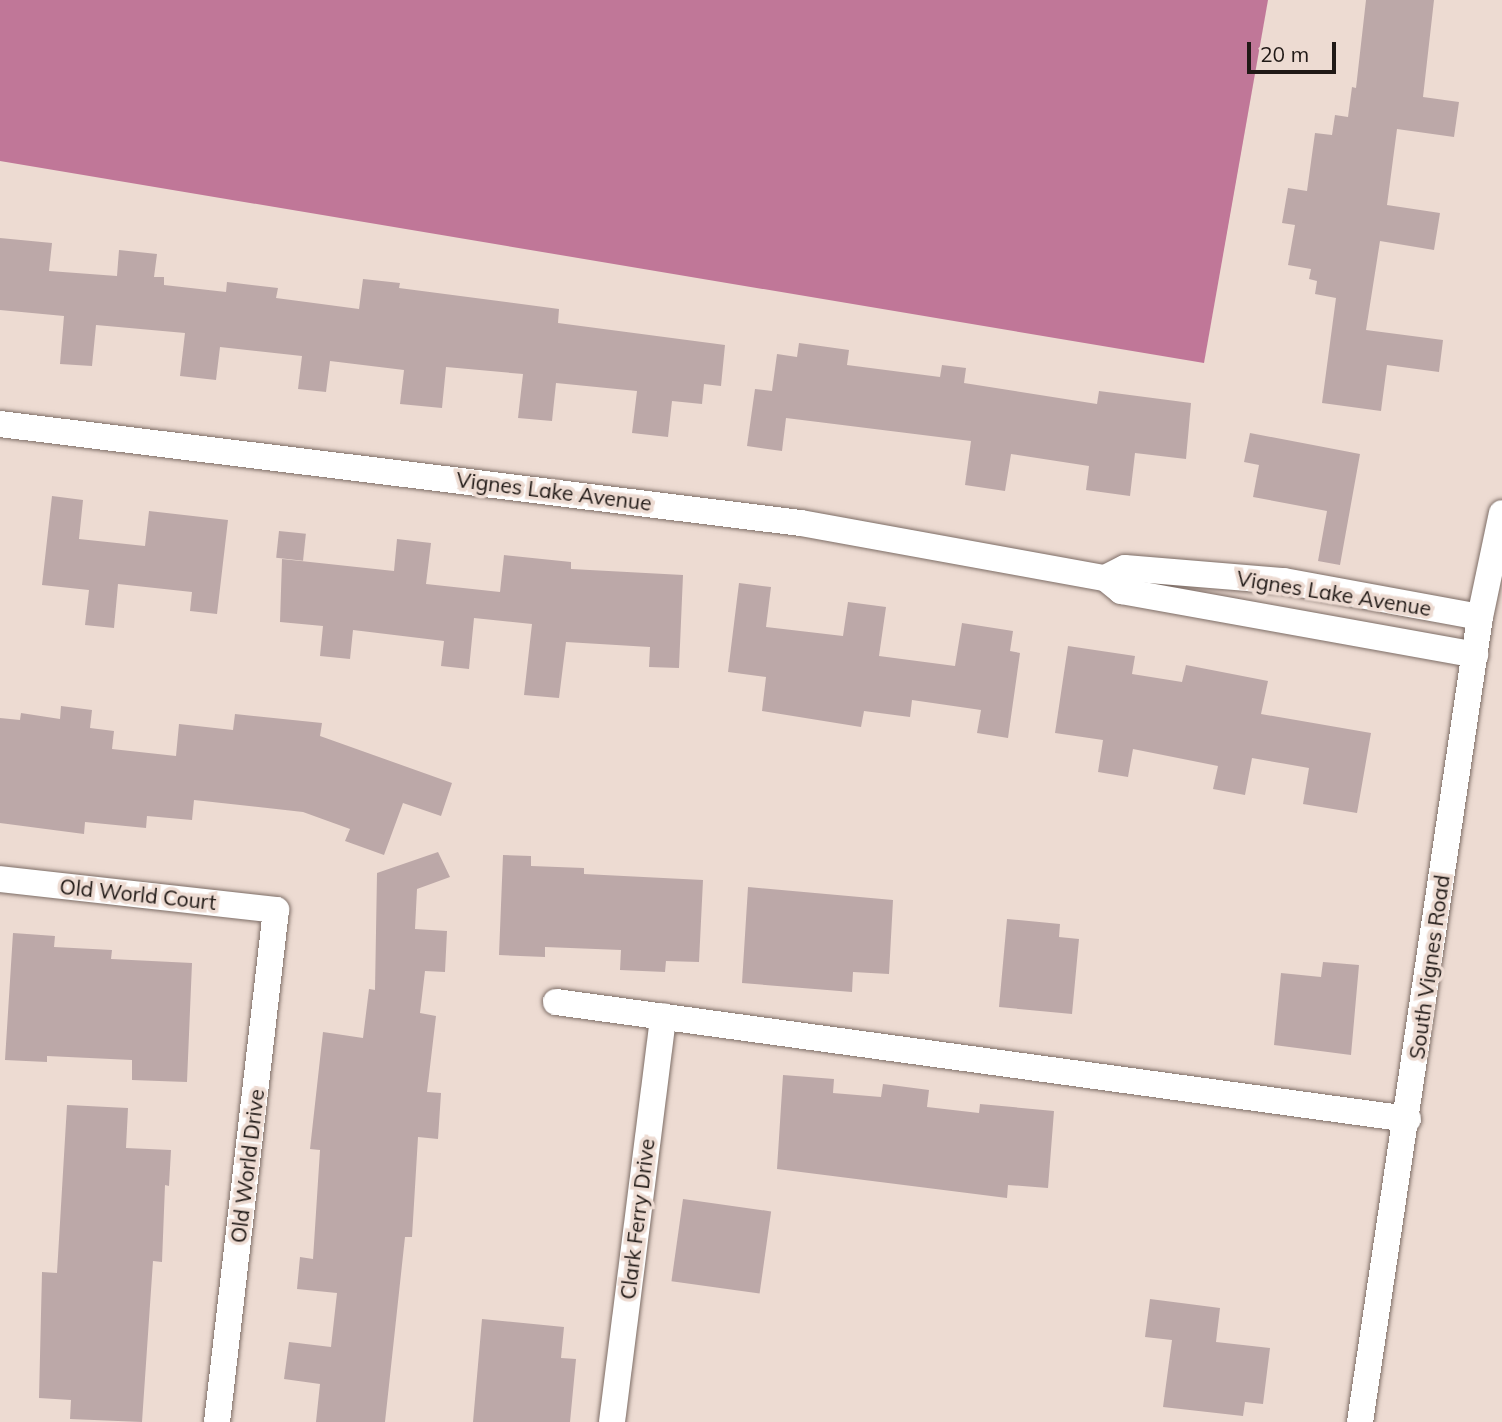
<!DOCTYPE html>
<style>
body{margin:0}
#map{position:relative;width:1502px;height:1422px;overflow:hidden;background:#eddbd2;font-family:Mulish,sans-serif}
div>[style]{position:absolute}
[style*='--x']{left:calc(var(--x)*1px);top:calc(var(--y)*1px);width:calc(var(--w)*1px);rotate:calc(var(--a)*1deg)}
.water>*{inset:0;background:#c07798}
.building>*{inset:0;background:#bca8a8;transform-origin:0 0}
.roads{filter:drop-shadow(0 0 2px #7d6d66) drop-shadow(0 0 2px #7d6d66)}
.street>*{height:26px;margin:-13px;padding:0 13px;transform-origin:13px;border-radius:13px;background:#fff}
span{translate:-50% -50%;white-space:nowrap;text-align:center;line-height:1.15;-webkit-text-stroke:7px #eddbd2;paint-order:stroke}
.street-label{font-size:21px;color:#201916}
.scale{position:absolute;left:1247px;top:42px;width:89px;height:32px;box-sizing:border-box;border:4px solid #201916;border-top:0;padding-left:9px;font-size:21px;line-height:24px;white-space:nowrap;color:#201916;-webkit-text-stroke:5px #eddbd2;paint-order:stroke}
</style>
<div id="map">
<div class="water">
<div style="clip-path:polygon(0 0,1268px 0,1204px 363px,0 161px)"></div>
</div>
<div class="building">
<div style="clip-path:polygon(1366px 0,1434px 0,1423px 97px,1459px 102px,1454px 137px,1397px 129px,1387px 205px,1440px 213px,1434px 250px,1380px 241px,1366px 330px,1443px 340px,1439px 372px,1387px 365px,1381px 411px,1322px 403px,1336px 298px,1315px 294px,1317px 281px,1309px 279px,1311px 269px,1288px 265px,1295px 225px,1282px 223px,1288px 188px,1307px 191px,1315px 133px,1332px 135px,1335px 115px,1348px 117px,1352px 87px,1356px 88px)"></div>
<div style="clip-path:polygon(0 238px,52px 243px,49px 271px,117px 276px,119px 250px,157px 254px,154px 277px,164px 277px,164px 285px,226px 292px,227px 282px,278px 288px,276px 298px,359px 309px,363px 279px,400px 283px,399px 288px,559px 309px,558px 323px,725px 345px,721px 386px,704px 384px,702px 404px,672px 401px,668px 437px,632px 433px,637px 391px,556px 383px,552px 421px,518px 418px,523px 374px,446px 367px,442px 408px,400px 404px,404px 370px,330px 361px,326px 392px,298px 389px,302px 356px,220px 347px,216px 380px,180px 376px,185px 333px,96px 325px,92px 366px,60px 364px,64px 316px,0 310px)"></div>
<div style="clip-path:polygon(799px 343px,849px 350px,847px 365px,940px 377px,942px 365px,966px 368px,964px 383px,1097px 404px,1099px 391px,1191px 403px,1186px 459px,1135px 453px,1130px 496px,1086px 490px,1089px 466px,1011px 454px,1005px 491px,965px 485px,971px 441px,786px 418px,782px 451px,747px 446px,755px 389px,772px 391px,777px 354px,797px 357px)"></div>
<div style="clip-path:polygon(1250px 433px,1360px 454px,1340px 565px,1318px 561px,1327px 511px,1253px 497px,1259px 465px,1244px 462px)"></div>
<div style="clip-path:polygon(52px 496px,83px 500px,79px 539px,145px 546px,149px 511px,228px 520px,217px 614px,190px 611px,192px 592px,118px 584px,114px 628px,85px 625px,89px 590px,42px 585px)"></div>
<div style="left:279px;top:531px;width:27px;height:27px;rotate:6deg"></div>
<div style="clip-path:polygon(397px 539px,431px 543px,426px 584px,500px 592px,504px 555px,571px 562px,571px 569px,683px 575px,679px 668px,649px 667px,650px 647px,566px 642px,559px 698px,524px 695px,532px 624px,474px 618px,469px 669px,441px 666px,444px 641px,353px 630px,350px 659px,320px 656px,323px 626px,280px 622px,282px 559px,394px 571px)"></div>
<div style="clip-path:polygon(739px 583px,771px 587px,766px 627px,843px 636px,848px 602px,886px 607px,879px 656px,955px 666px,962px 623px,1013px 631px,1010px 651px,1020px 653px,1008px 738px,977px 733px,981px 710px,912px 700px,910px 717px,864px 711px,861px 727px,762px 711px,766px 677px,728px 672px)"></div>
<div style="clip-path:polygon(1068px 646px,1135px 656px,1132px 674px,1182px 682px,1186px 665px,1268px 681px,1261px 714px,1371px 733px,1357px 813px,1303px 804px,1309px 768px,1252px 758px,1245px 795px,1213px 789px,1218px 766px,1133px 749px,1128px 777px,1098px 772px,1103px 740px,1055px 733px)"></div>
<div style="clip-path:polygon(61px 706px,92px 710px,90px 728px,114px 731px,112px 749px,176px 756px,179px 724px,233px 730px,235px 714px,322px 723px,320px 736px,452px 783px,441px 816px,403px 803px,384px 855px,345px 841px,350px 829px,303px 812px,194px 800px,192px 820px,147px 816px,146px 828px,85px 822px,84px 834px,0 823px,0 718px,20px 720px,21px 713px,60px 719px)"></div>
<div style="clip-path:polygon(438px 852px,450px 877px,417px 889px,415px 929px,447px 931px,445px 972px,425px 971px,420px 1013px,436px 1016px,427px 1092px,441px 1093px,438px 1139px,418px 1137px,412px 1237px,405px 1237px,385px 1422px,316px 1422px,320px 1384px,284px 1379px,289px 1342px,331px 1347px,337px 1293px,297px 1289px,300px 1257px,313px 1259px,320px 1150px,310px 1149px,323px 1032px,363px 1038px,369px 989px,375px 990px,377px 873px)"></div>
<div style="clip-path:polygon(503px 855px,531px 856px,531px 866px,584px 868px,584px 874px,703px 880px,699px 962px,666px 961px,665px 972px,620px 970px,621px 950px,545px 947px,545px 957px,499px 955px)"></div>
<div style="clip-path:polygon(748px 887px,893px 900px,889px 974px,853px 972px,852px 992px,742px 983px)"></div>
<div style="clip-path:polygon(1007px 919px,1060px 924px,1059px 937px,1079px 939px,1072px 1014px,999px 1007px)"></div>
<div style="clip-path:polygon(13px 933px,55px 936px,54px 947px,112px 950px,111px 959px,192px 963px,187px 1082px,132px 1080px,132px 1060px,47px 1056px,47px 1062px,5px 1060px)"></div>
<div style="clip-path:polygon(1323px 962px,1359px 965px,1351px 1055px,1274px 1045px,1281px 973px,1321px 977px)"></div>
<div style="clip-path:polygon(783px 1075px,834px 1079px,833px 1093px,881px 1097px,883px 1084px,929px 1090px,927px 1107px,979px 1113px,980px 1104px,1054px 1111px,1048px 1188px,1008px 1185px,1007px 1198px,777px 1169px)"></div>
<div style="clip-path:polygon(67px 1105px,128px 1108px,126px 1148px,171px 1150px,169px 1186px,165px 1185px,162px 1262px,153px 1261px,142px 1422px,70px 1419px,71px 1400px,39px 1398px,42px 1272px,57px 1273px)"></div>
<div style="left:683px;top:1199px;width:89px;height:83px;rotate:8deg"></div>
<div style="clip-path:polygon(1150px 1299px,1220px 1308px,1216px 1342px,1270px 1348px,1263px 1404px,1245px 1402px,1243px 1416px,1163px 1407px,1172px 1340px,1145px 1337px)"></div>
<div style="clip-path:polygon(482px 1319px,564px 1327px,561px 1358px,576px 1359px,570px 1422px,473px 1422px)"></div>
</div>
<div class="roads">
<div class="street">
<div style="--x:0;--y:424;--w:807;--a:7.05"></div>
<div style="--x:801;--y:523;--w:309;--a:10.3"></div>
<div style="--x:1105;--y:578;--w:21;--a:39"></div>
<div style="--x:1121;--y:591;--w:360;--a:10.2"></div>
<div style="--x:1105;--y:578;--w:22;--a:-27"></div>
<div style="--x:1125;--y:568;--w:160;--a:4.7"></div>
<div style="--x:1284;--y:581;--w:199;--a:10.4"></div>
<div style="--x:0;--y:879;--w:278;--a:6.4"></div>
<div style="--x:276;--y:910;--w:515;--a:96.57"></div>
<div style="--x:556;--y:1002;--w:860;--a:7.82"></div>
<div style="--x:612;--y:1422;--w:409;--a:-82.8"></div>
<div style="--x:1360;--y:1422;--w:814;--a:-81.52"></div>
<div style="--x:1480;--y:617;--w:106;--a:-78.1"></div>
</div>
</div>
<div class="street-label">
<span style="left:554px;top:491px;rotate:7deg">Vignes Lake Avenue</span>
<span style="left:1334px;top:593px;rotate:9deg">Vignes Lake Avenue</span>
<span style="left:138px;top:894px;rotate:6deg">Old World Court</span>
<span style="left:1429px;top:967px;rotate:-82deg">South Vignes Road</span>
<span style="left:247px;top:1166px;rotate:-83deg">Old World Drive</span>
<span style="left:637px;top:1219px;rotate:-83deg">Clark Ferry Drive</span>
</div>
<div class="scale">20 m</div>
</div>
